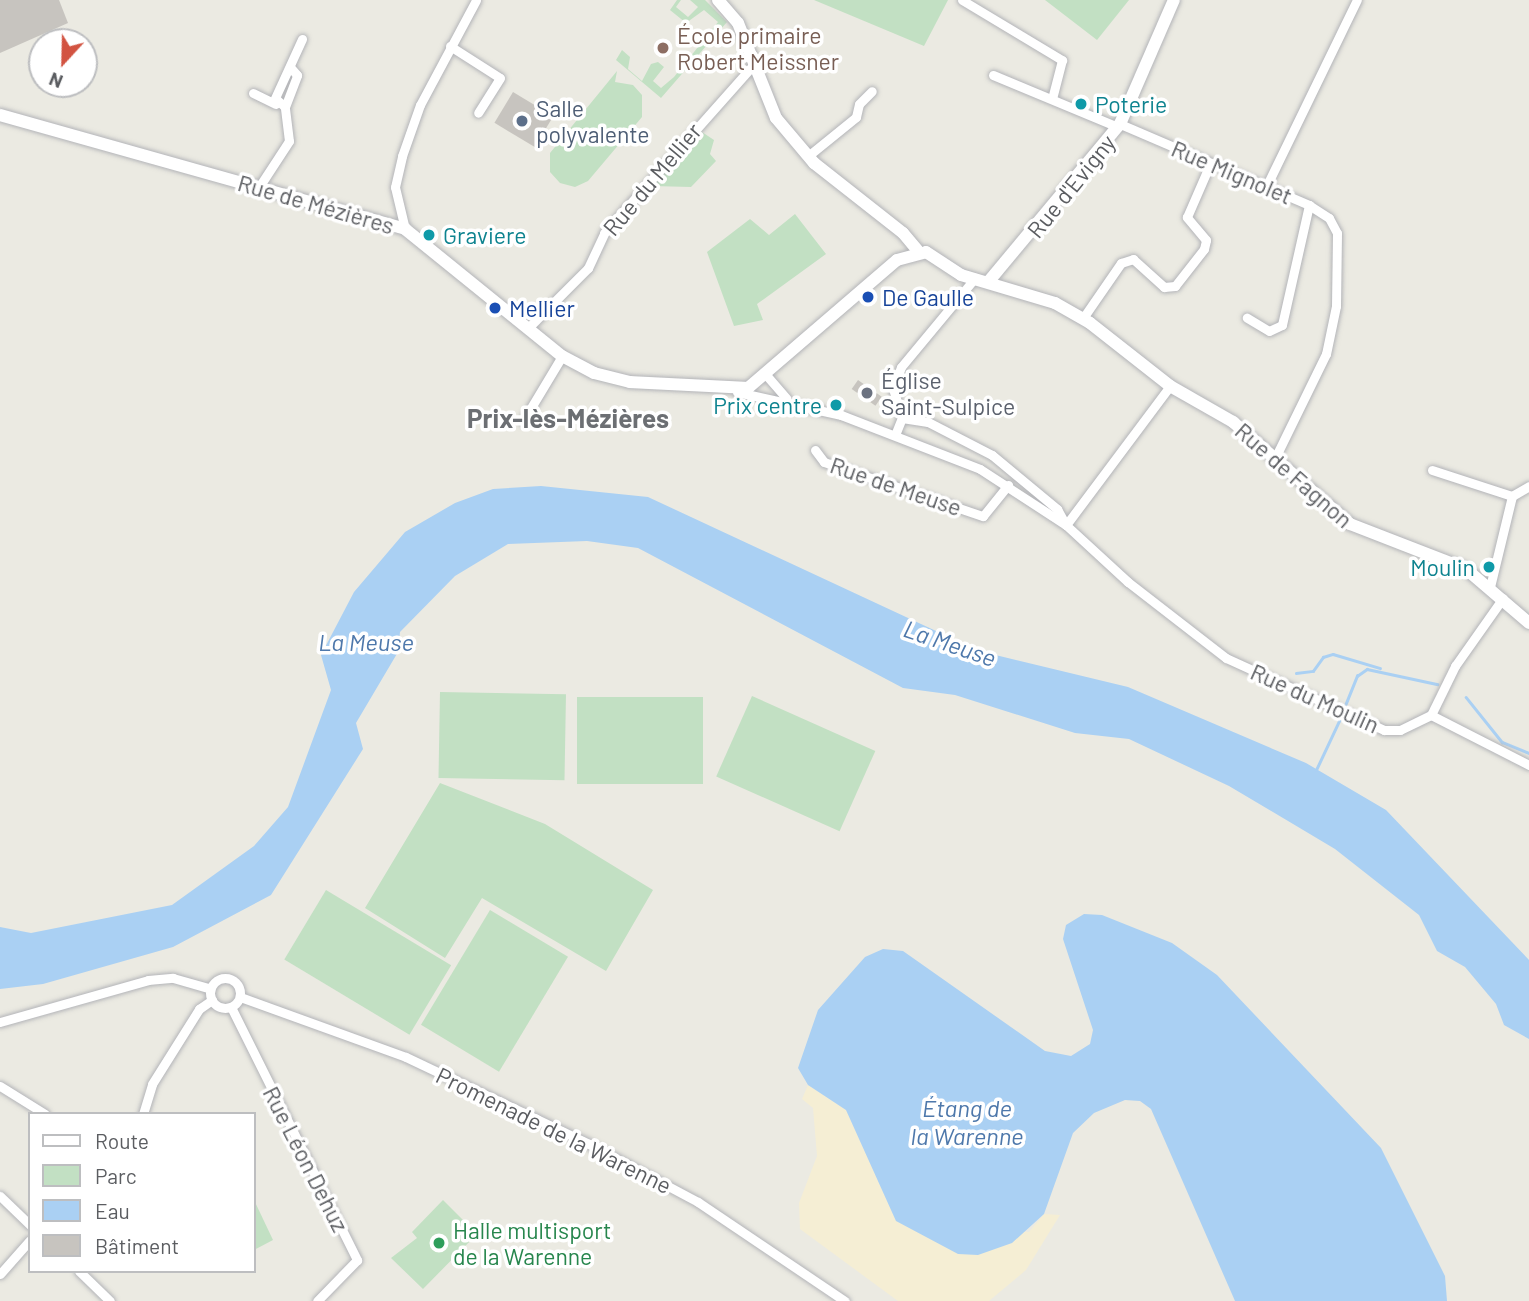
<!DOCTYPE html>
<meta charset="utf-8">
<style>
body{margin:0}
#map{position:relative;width:1529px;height:1301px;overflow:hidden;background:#ebeae2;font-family:Barlow,sans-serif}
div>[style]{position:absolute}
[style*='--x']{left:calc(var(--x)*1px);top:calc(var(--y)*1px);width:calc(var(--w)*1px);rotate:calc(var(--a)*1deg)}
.green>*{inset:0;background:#c2e0c3;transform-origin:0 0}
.sand>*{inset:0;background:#f5eed4}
.water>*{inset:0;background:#aad0f3}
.stream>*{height:2.5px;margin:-1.25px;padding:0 1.25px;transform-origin:1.25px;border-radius:1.25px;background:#aad0f3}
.building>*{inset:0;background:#c7c4bf;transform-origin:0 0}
.roads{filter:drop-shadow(0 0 2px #b3b4b8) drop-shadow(0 0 2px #b3b4b8)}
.street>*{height:9px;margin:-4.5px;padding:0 4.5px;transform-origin:4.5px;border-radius:4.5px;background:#fff}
.street>.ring{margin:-4.5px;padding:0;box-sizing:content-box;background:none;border:9px solid #fff;border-radius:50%}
.secondary>*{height:12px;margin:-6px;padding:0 6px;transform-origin:6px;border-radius:6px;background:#fff}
.dots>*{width:19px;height:19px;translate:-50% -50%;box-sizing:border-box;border:4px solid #fff;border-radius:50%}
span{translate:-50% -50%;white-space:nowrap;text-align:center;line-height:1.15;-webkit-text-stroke:7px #fff;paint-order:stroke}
.education-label{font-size:23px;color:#785e54}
.left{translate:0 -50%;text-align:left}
.culture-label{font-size:23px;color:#0d838f}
.right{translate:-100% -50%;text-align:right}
.service-label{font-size:23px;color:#4e5e75}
.street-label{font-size:23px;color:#5b5d61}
.transit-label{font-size:23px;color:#164399}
.worship-label{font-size:23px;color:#5b616d}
.leisure-label{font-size:23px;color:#27864d}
.water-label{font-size:24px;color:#4e78ab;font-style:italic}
.quarter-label{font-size:26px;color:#6c6f73;font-weight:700}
.legend{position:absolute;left:28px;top:1112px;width:228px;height:161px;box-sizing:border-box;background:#fff;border:2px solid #bdbec0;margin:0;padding:9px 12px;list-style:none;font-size:21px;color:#5b5d61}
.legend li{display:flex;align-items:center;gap:14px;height:35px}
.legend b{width:35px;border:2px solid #bdbec0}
.north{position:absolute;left:28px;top:28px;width:70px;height:70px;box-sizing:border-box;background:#fff;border:2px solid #bdbec0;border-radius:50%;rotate:202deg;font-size:19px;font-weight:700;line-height:28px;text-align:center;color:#5b5d61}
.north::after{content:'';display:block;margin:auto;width:24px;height:32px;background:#d25341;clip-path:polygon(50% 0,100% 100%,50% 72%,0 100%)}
</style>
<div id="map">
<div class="green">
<div style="clip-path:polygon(677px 0,681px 0,676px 7px,688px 17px,698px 7px,690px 0,705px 0,727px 22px,661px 98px,616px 60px,622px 50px,630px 57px,628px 69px,642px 81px,651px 64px,658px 62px,664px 67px,653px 81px,661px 88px,674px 77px,718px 22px,704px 10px,686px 23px,670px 10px)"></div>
<div style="clip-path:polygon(814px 0,948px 0,924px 46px)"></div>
<div style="clip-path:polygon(1045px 0,1129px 0,1097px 40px)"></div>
<div style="clip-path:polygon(617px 71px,615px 82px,633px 85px,642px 95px,642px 117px,588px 181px,575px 187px,560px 183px,550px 172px,550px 153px)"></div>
<div style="clip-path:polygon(699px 130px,714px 140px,710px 154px,716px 161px,691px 187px,652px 186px)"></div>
<div style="clip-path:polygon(795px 214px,826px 254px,757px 304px,763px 320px,734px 326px,707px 252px,750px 219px,769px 235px)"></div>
<div style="left:440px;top:692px;width:126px;height:86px;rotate:1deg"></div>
<div style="left:752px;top:696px;width:135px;height:88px;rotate:24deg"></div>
<div style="left:577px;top:697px;width:126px;height:87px"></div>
<div style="clip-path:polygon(440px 783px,545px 824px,653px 890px,606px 971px,482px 898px,445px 958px,365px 908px)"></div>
<div style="left:326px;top:890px;width:146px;height:81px;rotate:31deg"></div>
<div style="left:490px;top:910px;width:91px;height:134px;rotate:31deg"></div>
<div style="clip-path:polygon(254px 1200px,273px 1240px,254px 1250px)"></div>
<div style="clip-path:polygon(443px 1200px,477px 1234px,423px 1289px,391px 1258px,417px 1238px,412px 1232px)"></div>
</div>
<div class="sand">
<div style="clip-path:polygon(808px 1085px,846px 1110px,896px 1221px,1029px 1232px,1044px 1214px,1060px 1215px,1026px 1270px,989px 1301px,898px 1301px,800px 1229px,799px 1203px,817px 1156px,813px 1108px,802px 1099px)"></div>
</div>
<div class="water">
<div style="clip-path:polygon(541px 486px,648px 497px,979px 651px,1128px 687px,1306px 763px,1386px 810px,1529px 960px,1529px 1039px,1504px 1025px,1496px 1004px,1465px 967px,1437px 951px,1419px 915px,1335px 849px,1229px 786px,1129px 739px,1075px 733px,955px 695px,903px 688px,638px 548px,587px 541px,508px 544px,455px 576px,400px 632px,398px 652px,356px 723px,363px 749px,271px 895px,173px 947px,43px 984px,0 989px,0 927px,31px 933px,172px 905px,254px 846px,288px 807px,331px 690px,321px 655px,354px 592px,405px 532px,455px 503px,493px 489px)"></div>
<div style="clip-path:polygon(1084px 914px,1102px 915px,1172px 943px,1217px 975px,1381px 1148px,1445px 1276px,1447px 1301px,1235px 1301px,1151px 1109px,1140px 1101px,1125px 1100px,1094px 1113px,1073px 1133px,1044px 1214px,1012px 1243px,978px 1255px,958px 1254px,896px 1221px,846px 1110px,808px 1085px,798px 1068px,818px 1010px,865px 957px,883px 949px,903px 951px,1045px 1051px,1071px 1056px,1090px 1044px,1093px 1030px,1063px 939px,1066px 925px)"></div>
</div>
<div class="stream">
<div style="--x:1296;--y:673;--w:17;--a:-7"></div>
<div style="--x:1313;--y:671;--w:17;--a:-54"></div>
<div style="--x:1323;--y:657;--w:10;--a:-17"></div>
<div style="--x:1333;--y:654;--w:49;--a:16.6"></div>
<div style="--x:1466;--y:697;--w:58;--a:51.3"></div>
<div style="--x:1502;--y:742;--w:29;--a:22"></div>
<div style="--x:1344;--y:708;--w:35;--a:-68"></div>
<div style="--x:1357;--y:676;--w:12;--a:-35"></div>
<div style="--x:1367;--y:669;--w:72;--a:12.1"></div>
<div style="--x:1316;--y:770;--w:56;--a:-64.8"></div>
</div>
<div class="building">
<div style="clip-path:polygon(0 0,59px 0,68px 23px,0 53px)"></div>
<div style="left:513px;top:92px;width:47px;height:36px;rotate:31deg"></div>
<div style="left:858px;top:380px;width:29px;height:11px;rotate:35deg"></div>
</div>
<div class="roads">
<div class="street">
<div style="--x:962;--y:0;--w:117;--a:31"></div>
<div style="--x:1062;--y:60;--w:40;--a:104.4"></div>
<div style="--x:450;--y:46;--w:59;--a:32.6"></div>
<div style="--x:500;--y:78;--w:41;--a:122.2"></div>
<div style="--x:993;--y:75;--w:135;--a:22.6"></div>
<div style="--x:253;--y:93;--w:25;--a:26"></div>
<div style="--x:285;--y:107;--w:13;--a:-138"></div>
<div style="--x:275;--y:98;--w:65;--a:-65.4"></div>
<div style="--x:1120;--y:124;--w:206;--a:23.2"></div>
<div style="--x:1309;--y:205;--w:123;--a:102.7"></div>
<div style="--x:1282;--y:325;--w:14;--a:155"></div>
<div style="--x:1269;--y:331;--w:26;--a:-149"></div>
<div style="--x:808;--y:156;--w:62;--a:-39.1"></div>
<div style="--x:856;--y:117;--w:13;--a:-77"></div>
<div style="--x:859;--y:104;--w:18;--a:-45"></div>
<div style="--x:259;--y:187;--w:55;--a:-56.9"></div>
<div style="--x:289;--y:141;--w:34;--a:-97"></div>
<div style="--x:285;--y:107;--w:34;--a:-69"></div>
<div style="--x:297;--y:75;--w:11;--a:-131"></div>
<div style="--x:1266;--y:187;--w:208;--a:-64.1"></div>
<div style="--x:405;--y:229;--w:43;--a:-103.4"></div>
<div style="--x:395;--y:187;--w:32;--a:-77"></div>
<div style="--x:402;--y:156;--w:54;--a:-70.6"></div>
<div style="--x:420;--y:105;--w:119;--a:-61.9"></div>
<div style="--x:1083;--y:318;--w:67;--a:-55.4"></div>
<div style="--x:1121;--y:263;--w:13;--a:-18"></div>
<div style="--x:1133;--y:259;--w:42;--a:42.1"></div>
<div style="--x:1164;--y:287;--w:11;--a:-5"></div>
<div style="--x:1175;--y:286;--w:47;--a:-51.9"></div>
<div style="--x:1204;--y:249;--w:9;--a:-77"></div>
<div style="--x:1206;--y:240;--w:30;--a:-130"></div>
<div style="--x:1187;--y:217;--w:58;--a:-66.5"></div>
<div style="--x:528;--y:328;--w:85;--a:-45"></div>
<div style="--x:588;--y:268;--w:38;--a:-65"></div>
<div style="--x:604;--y:233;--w:226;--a:-48.4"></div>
<div style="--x:767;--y:376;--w:30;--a:49"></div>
<div style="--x:737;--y:392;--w:107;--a:12.5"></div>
<div style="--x:841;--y:415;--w:149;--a:21.2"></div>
<div style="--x:980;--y:469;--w:103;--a:33.1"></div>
<div style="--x:1066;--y:525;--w:84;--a:42.6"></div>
<div style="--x:1128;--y:582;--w:124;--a:37.8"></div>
<div style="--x:1226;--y:658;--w:174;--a:24.5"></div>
<div style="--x:1384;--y:730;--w:16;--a:0"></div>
<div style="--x:1400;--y:730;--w:34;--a:-26"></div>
<div style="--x:1431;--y:715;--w:55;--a:-63.9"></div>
<div style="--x:1455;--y:666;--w:83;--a:-54.8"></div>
<div style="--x:902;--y:418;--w:26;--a:9"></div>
<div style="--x:928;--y:422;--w:72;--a:27.3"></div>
<div style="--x:992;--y:455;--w:85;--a:39.7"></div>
<div style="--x:1057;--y:509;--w:18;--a:61"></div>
<div style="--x:1066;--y:525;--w:174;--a:-53.2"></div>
<div style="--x:523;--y:421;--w:76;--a:-59"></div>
<div style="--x:895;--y:435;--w:18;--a:-68"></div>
<div style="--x:902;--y:418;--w:31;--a:-107"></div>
<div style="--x:893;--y:388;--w:22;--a:-69"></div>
<div style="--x:901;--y:367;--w:116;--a:-50.3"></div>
<div style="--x:815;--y:450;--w:15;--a:53"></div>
<div style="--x:824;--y:462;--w:168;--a:18.8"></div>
<div style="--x:983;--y:516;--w:40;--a:-51"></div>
<div style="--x:1275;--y:458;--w:116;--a:-63.9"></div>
<div style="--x:1326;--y:354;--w:49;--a:-78.2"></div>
<div style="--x:1336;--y:306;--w:73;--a:-89.2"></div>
<div style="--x:1337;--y:233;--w:17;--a:-118"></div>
<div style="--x:1329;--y:218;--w:24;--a:-147"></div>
<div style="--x:1432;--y:470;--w:84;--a:18"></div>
<div style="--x:1490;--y:587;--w:94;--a:-76.4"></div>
<div style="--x:1512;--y:496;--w:20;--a:-30"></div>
<div style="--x:1431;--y:715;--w:110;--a:27"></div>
<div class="ring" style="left:210px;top:978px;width:21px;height:21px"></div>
<div style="--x:243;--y:998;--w:173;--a:19.9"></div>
<div style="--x:406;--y:1057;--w:203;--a:25.4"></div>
<div style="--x:589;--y:1144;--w:123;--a:28"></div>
<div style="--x:698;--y:1202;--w:177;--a:34"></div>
<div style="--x:231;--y:1007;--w:283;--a:63.5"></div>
<div style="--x:357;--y:1260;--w:57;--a:134.3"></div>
<div style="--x:0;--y:1022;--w:154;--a:-15.8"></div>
<div style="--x:148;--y:980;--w:25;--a:-5"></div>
<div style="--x:173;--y:978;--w:36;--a:16"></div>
<div style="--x:0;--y:1086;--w:53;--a:31.9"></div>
<div style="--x:143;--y:1114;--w:31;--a:-73"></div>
<div style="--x:152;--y:1084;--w:89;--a:-57.9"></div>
<div style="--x:199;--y:1009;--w:16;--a:-35"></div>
<div style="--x:0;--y:1196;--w:42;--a:44"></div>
<div style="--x:79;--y:1271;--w:43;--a:44.1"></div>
<div style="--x:0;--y:1274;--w:45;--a:-48.6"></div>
</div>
<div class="secondary">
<div style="--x:718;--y:0;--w:30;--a:49"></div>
<div style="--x:738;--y:23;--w:102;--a:68.2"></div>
<div style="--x:776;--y:118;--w:59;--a:49.8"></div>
<div style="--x:814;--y:163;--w:113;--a:38.2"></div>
<div style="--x:903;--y:233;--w:23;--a:50"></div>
<div style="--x:0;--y:115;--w:421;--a:15.7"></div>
<div style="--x:405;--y:229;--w:202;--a:39"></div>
<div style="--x:562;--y:356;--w:36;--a:28"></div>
<div style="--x:594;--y:373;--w:37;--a:14"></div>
<div style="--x:630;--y:382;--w:118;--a:2.9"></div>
<div style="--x:748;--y:388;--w:196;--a:-40.7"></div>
<div style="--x:897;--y:260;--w:30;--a:-15"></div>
<div style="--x:926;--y:252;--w:42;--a:33.3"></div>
<div style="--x:961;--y:275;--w:98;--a:16.6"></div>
<div style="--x:1055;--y:303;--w:40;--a:29.7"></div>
<div style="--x:1090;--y:323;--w:102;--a:38.2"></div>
<div style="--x:1170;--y:386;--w:73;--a:29.7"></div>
<div style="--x:1233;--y:422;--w:155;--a:41.1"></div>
<div style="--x:1350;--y:524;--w:124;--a:21.2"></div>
<div style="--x:1466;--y:569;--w:83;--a:40.6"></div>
<div style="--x:989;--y:281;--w:204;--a:-50.2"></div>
<div style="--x:1120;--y:124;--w:135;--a:-66.5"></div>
</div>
</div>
<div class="dots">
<div style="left:663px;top:48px;background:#8d6e63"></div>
<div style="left:1081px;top:104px;background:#0f9aa8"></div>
<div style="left:522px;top:121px;background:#5c6f8a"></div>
<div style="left:429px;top:235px;background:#0f9aa8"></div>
<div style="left:868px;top:297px;background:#1a4fb4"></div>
<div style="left:495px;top:308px;background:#1a4fb4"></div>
<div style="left:867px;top:393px;background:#6b7280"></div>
<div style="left:836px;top:405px;background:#0f9aa8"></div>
<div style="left:1489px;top:567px;background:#0f9aa8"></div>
<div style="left:439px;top:1243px;background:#2e9e5b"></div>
</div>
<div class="education-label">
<span class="left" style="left:677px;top:48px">École primaire<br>Robert Meissner</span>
</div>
<div class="culture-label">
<span class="left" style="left:1095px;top:104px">Poterie</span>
<span class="left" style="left:443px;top:235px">Graviere</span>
<span class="right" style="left:822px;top:405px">Prix centre</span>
<span class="right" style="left:1475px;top:567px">Moulin</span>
</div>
<div class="service-label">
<span class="left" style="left:536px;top:121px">Salle<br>polyvalente</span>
</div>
<div class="street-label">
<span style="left:1232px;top:172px;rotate:23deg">Rue Mignolet</span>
<span style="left:652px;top:179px;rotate:-50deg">Rue du Mellier</span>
<span style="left:1071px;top:186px;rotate:-51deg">Rue d'Evigny</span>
<span style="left:316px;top:204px;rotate:16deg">Rue de Mézières</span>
<span style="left:1294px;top:475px;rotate:41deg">Rue de Fagnon</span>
<span style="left:896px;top:486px;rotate:19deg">Rue de Meuse</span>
<span style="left:1315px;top:698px;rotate:24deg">Rue du Moulin</span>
<span style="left:554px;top:1130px;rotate:26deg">Promenade de la Warenne</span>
<span style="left:306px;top:1159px;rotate:63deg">Rue Léon Dehuz</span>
</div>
<div class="transit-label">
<span class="left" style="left:882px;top:297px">De Gaulle</span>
<span class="left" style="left:509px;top:308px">Mellier</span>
</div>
<div class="worship-label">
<span class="left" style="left:881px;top:393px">Église<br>Saint-Sulpice</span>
</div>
<div class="leisure-label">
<span class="left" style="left:453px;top:1243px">Halle multisport<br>de la Warenne</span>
</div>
<div class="water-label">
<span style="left:366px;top:642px">La Meuse</span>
<span style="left:950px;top:643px;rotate:19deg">La Meuse</span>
<span style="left:967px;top:1122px">Étang de<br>la Warenne</span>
</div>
<div class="quarter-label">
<span style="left:568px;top:418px">Prix-lès-Mézières</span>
</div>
<ul class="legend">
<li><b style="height:9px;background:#fff"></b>Route</li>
<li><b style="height:19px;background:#c2e0c3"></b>Parc</li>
<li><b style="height:19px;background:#aad0f3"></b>Eau</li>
<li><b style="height:19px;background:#c7c4bf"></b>Bâtiment</li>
</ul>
<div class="north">N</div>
</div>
